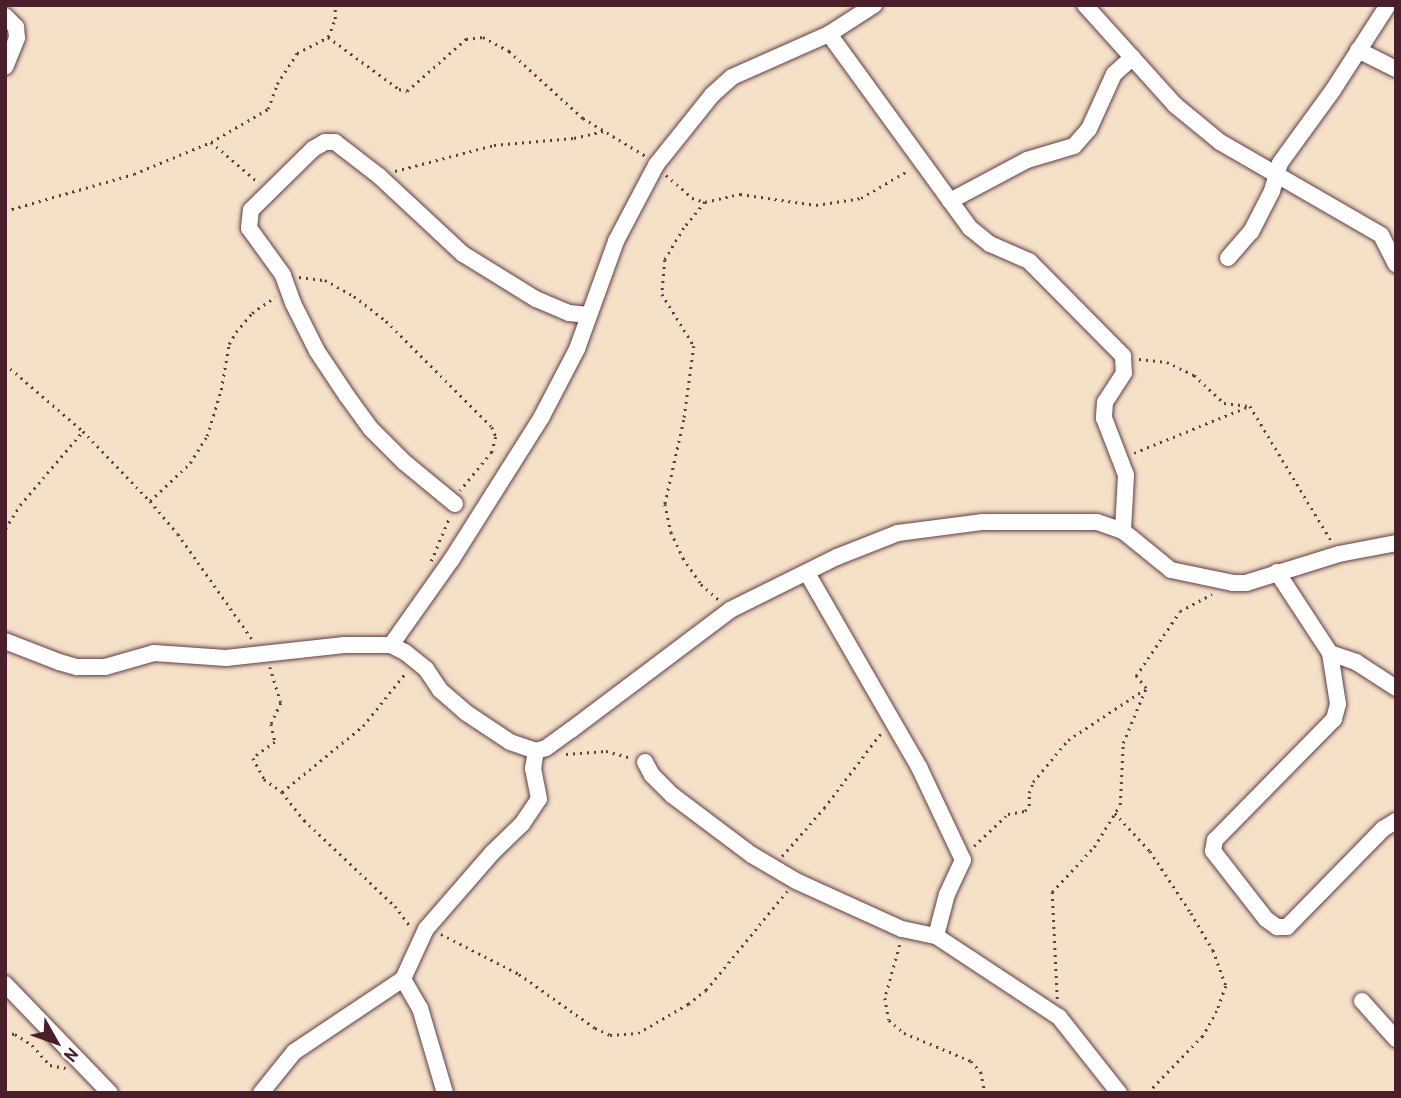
<!DOCTYPE html>
<style>
body{margin:0}
#map{position:relative;width:1401px;height:1098px;overflow:hidden;background:#f4e1c8;font-family:"Patrick Hand",sans-serif}
div>[style]{position:absolute}
[style*='--x']{left:calc(var(--x)*1px);top:calc(var(--y)*1px);width:calc(var(--w)*1px);rotate:calc(var(--a)*1deg)}
.path>*{height:2.5px;margin-top:-1.25px;transform-origin:0;background:repeating-linear-gradient(90deg,#643c43 0 2px,transparent 0 7px)}
.roads{filter:drop-shadow(0 0 2px #643c43) drop-shadow(0 0 2px #643c43)}
.minor>*{height:16px;margin:-8px;padding:0 8px;transform-origin:8px;border-radius:8px;background:#fff}
span{translate:-50% -50%;white-space:nowrap;text-align:center;line-height:1.15;-webkit-text-stroke:7px #fff;paint-order:stroke}
.frame{position:absolute;inset:0;border:7px solid #4a1f2b;pointer-events:none}
.north{position:absolute;left:21px;top:1007px;width:70px;height:70px;-webkit-text-stroke:5px #fff;paint-order:stroke;rotate:130deg;font-size:19px;font-weight:700;line-height:28px;text-align:center;color:#4a1f2b}
.north::after{content:'';display:block;margin:auto;width:24px;height:32px;background:#4a1f2b;clip-path:polygon(50% 0,100% 100%,50% 72%,0 100%)}
</style>
<div id="map">
<div class="path">
<div style="--x:328;--y:37;--w:88;--a:36.2"></div>
<div style="--x:399;--y:89;--w:8;--a:14"></div>
<div style="--x:407;--y:91;--w:79;--a:-41.4"></div>
<div style="--x:466;--y:39;--w:17;--a:-7"></div>
<div style="--x:483;--y:37;--w:30;--a:28"></div>
<div style="--x:509;--y:51;--w:100;--a:42.2"></div>
<div style="--x:583;--y:118;--w:74;--a:31.1"></div>
<div style="--x:211;--y:142;--w:66;--a:-30.1"></div>
<div style="--x:268;--y:109;--w:27;--a:-70"></div>
<div style="--x:277;--y:84;--w:37;--a:-57"></div>
<div style="--x:297;--y:53;--w:35;--a:-27"></div>
<div style="--x:328;--y:37;--w:19;--a:-69"></div>
<div style="--x:335;--y:19;--w:14;--a:-90"></div>
<div style="--x:395;--y:171;--w:102;--a:-14.7"></div>
<div style="--x:494;--y:145;--w:80;--a:-5"></div>
<div style="--x:574;--y:138;--w:32;--a:-13"></div>
<div style="--x:666;--y:175;--w:35;--a:41"></div>
<div style="--x:692;--y:198;--w:14;--a:17"></div>
<div style="--x:705;--y:202;--w:36;--a:-13"></div>
<div style="--x:740;--y:194;--w:77;--a:8.2"></div>
<div style="--x:816;--y:205;--w:46;--a:-8.8"></div>
<div style="--x:861;--y:198;--w:56;--a:-30.3"></div>
<div style="--x:705;--y:202;--w:33;--a:129"></div>
<div style="--x:684;--y:228;--w:37;--a:121"></div>
<div style="--x:665;--y:260;--w:34;--a:95"></div>
<div style="--x:662;--y:294;--w:61;--a:58.4"></div>
<div style="--x:694;--y:346;--w:75;--a:97.7"></div>
<div style="--x:684;--y:420;--w:86;--a:102.7"></div>
<div style="--x:665;--y:504;--w:29;--a:78"></div>
<div style="--x:671;--y:532;--w:29;--a:65"></div>
<div style="--x:683;--y:558;--w:32;--a:55"></div>
<div style="--x:701;--y:584;--w:25;--a:42"></div>
<div style="--x:5;--y:211;--w:134;--a:-16"></div>
<div style="--x:134;--y:174;--w:83;--a:-22.6"></div>
<div style="--x:211;--y:142;--w:63;--a:40.5"></div>
<div style="--x:299;--y:277;--w:26;--a:7"></div>
<div style="--x:325;--y:280;--w:33;--a:29"></div>
<div style="--x:354;--y:296;--w:41;--a:38"></div>
<div style="--x:386;--y:321;--w:150;--a:45"></div>
<div style="--x:492;--y:427;--w:11;--a:68"></div>
<div style="--x:496;--y:437;--w:16;--a:105"></div>
<div style="--x:492;--y:452;--w:50;--a:129.4"></div>
<div style="--x:1139;--y:359;--w:28;--a:6"></div>
<div style="--x:1167;--y:362;--w:30;--a:26"></div>
<div style="--x:1194;--y:375;--w:41;--a:43"></div>
<div style="--x:1224;--y:403;--w:23;--a:7"></div>
<div style="--x:5;--y:364;--w:103;--a:40.7"></div>
<div style="--x:83;--y:431;--w:97;--a:46.3"></div>
<div style="--x:150;--y:501;--w:43;--a:49.7"></div>
<div style="--x:178;--y:534;--w:128;--a:54.8"></div>
<div style="--x:1134;--y:453;--w:125;--a:-22.1"></div>
<div style="--x:1250;--y:406;--w:159;--a:58.9"></div>
<div style="--x:150;--y:501;--w:55;--a:-43.5"></div>
<div style="--x:190;--y:463;--w:32;--a:-58"></div>
<div style="--x:207;--y:436;--w:48;--a:-73.1"></div>
<div style="--x:221;--y:390;--w:47;--a:-80.1"></div>
<div style="--x:229;--y:344;--w:14;--a:-60"></div>
<div style="--x:236;--y:332;--w:25;--a:-50"></div>
<div style="--x:252;--y:313;--w:28;--a:-35"></div>
<div style="--x:5;--y:529;--w:28;--a:-58"></div>
<div style="--x:20;--y:505;--w:97;--a:-49.6"></div>
<div style="--x:431;--y:561;--w:49;--a:-67.1"></div>
<div style="--x:270;--y:667;--w:38;--a:73"></div>
<div style="--x:281;--y:703;--w:23;--a:115"></div>
<div style="--x:271;--y:724;--w:18;--a:77"></div>
<div style="--x:275;--y:742;--w:27;--a:144"></div>
<div style="--x:253;--y:758;--w:24;--a:62"></div>
<div style="--x:264;--y:779;--w:22;--a:36"></div>
<div style="--x:282;--y:792;--w:36;--a:52"></div>
<div style="--x:304;--y:820;--w:125;--a:43.4"></div>
<div style="--x:395;--y:906;--w:26;--a:53"></div>
<div style="--x:566;--y:754;--w:40;--a:-4.3"></div>
<div style="--x:606;--y:751;--w:27;--a:15"></div>
<div style="--x:282;--y:792;--w:104;--a:-39.2"></div>
<div style="--x:363;--y:726;--w:70;--a:-51.3"></div>
<div style="--x:1115;--y:813;--w:52;--a:47.4"></div>
<div style="--x:1150;--y:851;--w:74;--a:56.5"></div>
<div style="--x:1191;--y:913;--w:43;--a:59.3"></div>
<div style="--x:1213;--y:950;--w:38;--a:70"></div>
<div style="--x:1226;--y:986;--w:27;--a:110"></div>
<div style="--x:1217;--y:1011;--w:29;--a:119"></div>
<div style="--x:1203;--y:1036;--w:79;--a:134"></div>
<div style="--x:974;--y:846;--w:47;--a:-43.3"></div>
<div style="--x:1008;--y:814;--w:17;--a:-10"></div>
<div style="--x:1025;--y:811;--w:6;--a:-51"></div>
<div style="--x:1029;--y:806;--w:13;--a:-90"></div>
<div style="--x:1029;--y:793;--w:12;--a:-70"></div>
<div style="--x:1033;--y:782;--w:55;--a:-50.2"></div>
<div style="--x:1068;--y:740;--w:92;--a:-33.5"></div>
<div style="--x:782;--y:856;--w:64;--a:-48.8"></div>
<div style="--x:824;--y:808;--w:94;--a:-52.8"></div>
<div style="--x:441;--y:934;--w:88;--a:27.1"></div>
<div style="--x:519;--y:974;--w:93;--a:35.4"></div>
<div style="--x:595;--y:1028;--w:17;--a:25"></div>
<div style="--x:610;--y:1035;--w:28;--a:-4"></div>
<div style="--x:638;--y:1033;--w:58;--a:-30.1"></div>
<div style="--x:688;--y:1004;--w:23;--a:-38"></div>
<div style="--x:706;--y:990;--w:128;--a:-50.7"></div>
<div style="--x:900;--y:945;--w:55;--a:105.8"></div>
<div style="--x:885;--y:998;--w:22;--a:80"></div>
<div style="--x:889;--y:1020;--w:20;--a:41"></div>
<div style="--x:904;--y:1033;--w:73;--a:22.7"></div>
<div style="--x:971;--y:1061;--w:15;--a:48"></div>
<div style="--x:981;--y:1072;--w:21;--a:79"></div>
<div style="--x:1057;--y:999;--w:107;--a:-92.7"></div>
<div style="--x:1052;--y:892;--w:62;--a:-47"></div>
<div style="--x:1094;--y:847;--w:49;--a:-58.2"></div>
<div style="--x:1120;--y:805;--w:62;--a:-87.2"></div>
<div style="--x:1123;--y:743;--w:60;--a:-67.3"></div>
<div style="--x:1146;--y:688;--w:16;--a:-130"></div>
<div style="--x:1136;--y:676;--w:78;--a:-55.9"></div>
<div style="--x:1180;--y:611;--w:36;--a:-28"></div>
<div style="--x:5;--y:1033;--w:10;--a:6"></div>
<div style="--x:15;--y:1034;--w:20;--a:33"></div>
<div style="--x:32;--y:1045;--w:27;--a:48"></div>
<div style="--x:50;--y:1065;--w:16;--a:11"></div>
<div style="--x:557;--y:1093;--w:9;--a:0"></div>
</div>
<div class="roads">
<div class="minor">
<div style="--x:1085;--y:5;--w:135;--a:48"></div>
<div style="--x:1175;--y:105;--w:58;--a:39.4"></div>
<div style="--x:1220;--y:142;--w:186;--a:30"></div>
<div style="--x:1381;--y:235;--w:33;--a:63"></div>
<div style="--x:5;--y:16;--w:16;--a:45"></div>
<div style="--x:16;--y:27;--w:11;--a:85"></div>
<div style="--x:17;--y:38;--w:31;--a:112"></div>
<div style="--x:829;--y:34;--w:240;--a:54"></div>
<div style="--x:970;--y:228;--w:26;--a:39"></div>
<div style="--x:990;--y:244;--w:43;--a:23.6"></div>
<div style="--x:1029;--y:261;--w:134;--a:45.3"></div>
<div style="--x:1123;--y:356;--w:17;--a:87"></div>
<div style="--x:1124;--y:373;--w:35;--a:123"></div>
<div style="--x:1105;--y:402;--w:16;--a:94"></div>
<div style="--x:1104;--y:418;--w:61;--a:68.9"></div>
<div style="--x:1126;--y:475;--w:56;--a:93.1"></div>
<div style="--x:1358;--y:50;--w:42;--a:26.6"></div>
<div style="--x:950;--y:201;--w:87;--a:-28"></div>
<div style="--x:1027;--y:160;--w:49;--a:-16.6"></div>
<div style="--x:1074;--y:146;--w:23;--a:-49"></div>
<div style="--x:1089;--y:129;--w:60;--a:-65.6"></div>
<div style="--x:1114;--y:74;--w:25;--a:-42"></div>
<div style="--x:1228;--y:258;--w:35;--a:-49"></div>
<div style="--x:1251;--y:232;--w:46;--a:-62.9"></div>
<div style="--x:1272;--y:191;--w:29;--a:-74"></div>
<div style="--x:1280;--y:163;--w:90;--a:-54"></div>
<div style="--x:1333;--y:90;--w:101;--a:-57.1"></div>
<div style="--x:455;--y:504;--w:66;--a:-140.5"></div>
<div style="--x:404;--y:462;--w:47;--a:-135"></div>
<div style="--x:371;--y:429;--w:41;--a:-126"></div>
<div style="--x:347;--y:396;--w:54;--a:-123.7"></div>
<div style="--x:317;--y:351;--w:54;--a:-116.6"></div>
<div style="--x:293;--y:303;--w:30;--a:-110"></div>
<div style="--x:283;--y:275;--w:58;--a:-125.9"></div>
<div style="--x:249;--y:228;--w:18;--a:-84"></div>
<div style="--x:251;--y:210;--w:87;--a:-44.5"></div>
<div style="--x:313;--y:149;--w:14;--a:-30"></div>
<div style="--x:325;--y:142;--w:10;--a:0"></div>
<div style="--x:335;--y:142;--w:56;--a:37.7"></div>
<div style="--x:379;--y:176;--w:115;--a:42.9"></div>
<div style="--x:463;--y:254;--w:86;--a:31.7"></div>
<div style="--x:536;--y:299;--w:36;--a:23"></div>
<div style="--x:569;--y:313;--w:19;--a:6"></div>
<div style="--x:1277;--y:572;--w:97;--a:56.8"></div>
<div style="--x:1330;--y:653;--w:52;--a:81.1"></div>
<div style="--x:1338;--y:704;--w:16;--a:105"></div>
<div style="--x:1334;--y:719;--w:170;--a:134.5"></div>
<div style="--x:1215;--y:840;--w:11;--a:100"></div>
<div style="--x:1213;--y:851;--w:86;--a:52.1"></div>
<div style="--x:1266;--y:919;--w:14;--a:36"></div>
<div style="--x:1277;--y:927;--w:10;--a:0"></div>
<div style="--x:1287;--y:927;--w:137;--a:-45.6"></div>
<div style="--x:1383;--y:829;--w:15;--a:-32"></div>
<div style="--x:807;--y:573;--w:224;--a:60"></div>
<div style="--x:919;--y:767;--w:103;--a:64.7"></div>
<div style="--x:963;--y:860;--w:38;--a:115"></div>
<div style="--x:947;--y:894;--w:43;--a:104.7"></div>
<div style="--x:936;--y:936;--w:147;--a:33.4"></div>
<div style="--x:1059;--y:1017;--w:97;--a:51.7"></div>
<div style="--x:5;--y:641;--w:58;--a:21.3"></div>
<div style="--x:59;--y:662;--w:19;--a:16"></div>
<div style="--x:77;--y:667;--w:28;--a:0"></div>
<div style="--x:105;--y:667;--w:51;--a:-15.9"></div>
<div style="--x:154;--y:653;--w:72;--a:4"></div>
<div style="--x:226;--y:658;--w:119;--a:-6.3"></div>
<div style="--x:344;--y:645;--w:47;--a:0"></div>
<div style="--x:391;--y:645;--w:16;--a:27"></div>
<div style="--x:405;--y:652;--w:27;--a:39"></div>
<div style="--x:426;--y:669;--w:25;--a:56"></div>
<div style="--x:440;--y:690;--w:33;--a:41"></div>
<div style="--x:465;--y:712;--w:54;--a:33.7"></div>
<div style="--x:510;--y:742;--w:28;--a:19"></div>
<div style="--x:536;--y:751;--w:10;--a:-17"></div>
<div style="--x:546;--y:748;--w:31;--a:-36"></div>
<div style="--x:571;--y:730;--w:199;--a:-37"></div>
<div style="--x:730;--y:610;--w:119;--a:-26.4"></div>
<div style="--x:837;--y:557;--w:66;--a:-21.5"></div>
<div style="--x:898;--y:533;--w:86;--a:-7.4"></div>
<div style="--x:983;--y:522;--w:114;--a:0"></div>
<div style="--x:1097;--y:522;--w:28;--a:19"></div>
<div style="--x:1123;--y:531;--w:62;--a:39.1"></div>
<div style="--x:1171;--y:570;--w:63;--a:11.8"></div>
<div style="--x:1233;--y:583;--w:13;--a:0"></div>
<div style="--x:1246;--y:583;--w:97;--a:-17.3"></div>
<div style="--x:1339;--y:554;--w:58;--a:-10.9"></div>
<div style="--x:391;--y:645;--w:105;--a:-54.7"></div>
<div style="--x:452;--y:559;--w:167;--a:-57.7"></div>
<div style="--x:541;--y:418;--w:78;--a:-62.4"></div>
<div style="--x:577;--y:349;--w:115;--a:-70.1"></div>
<div style="--x:616;--y:241;--w:86;--a:-62.2"></div>
<div style="--x:656;--y:165;--w:90;--a:-51.3"></div>
<div style="--x:712;--y:95;--w:27;--a:-42"></div>
<div style="--x:732;--y:77;--w:106;--a:-23.9"></div>
<div style="--x:829;--y:34;--w:54;--a:-32.8"></div>
<div style="--x:1330;--y:653;--w:28;--a:19"></div>
<div style="--x:1356;--y:662;--w:48;--a:33"></div>
<div style="--x:645;--y:762;--w:15;--a:62"></div>
<div style="--x:652;--y:775;--w:28;--a:45"></div>
<div style="--x:672;--y:795;--w:100;--a:36.9"></div>
<div style="--x:752;--y:855;--w:51;--a:30.6"></div>
<div style="--x:796;--y:881;--w:116;--a:24.4"></div>
<div style="--x:902;--y:929;--w:35;--a:12"></div>
<div style="--x:403;--y:979;--w:34;--a:60"></div>
<div style="--x:420;--y:1008;--w:89;--a:73.6"></div>
<div style="--x:5;--y:984;--w:151;--a:46.1"></div>
<div style="--x:1362;--y:1001;--w:51;--a:48.2"></div>
<div style="--x:261;--y:1093;--w:53;--a:-51.2"></div>
<div style="--x:294;--y:1052;--w:131;--a:-33.8"></div>
<div style="--x:403;--y:979;--w:55;--a:-65.3"></div>
<div style="--x:426;--y:929;--w:101;--a:-49"></div>
<div style="--x:492;--y:853;--w:42;--a:-44"></div>
<div style="--x:522;--y:824;--w:30;--a:-56"></div>
<div style="--x:539;--y:799;--w:31;--a:-101"></div>
<div style="--x:533;--y:769;--w:18;--a:-81"></div>
</div>
</div>
<div class="frame"></div>
<div class="north">N</div>
</div>
